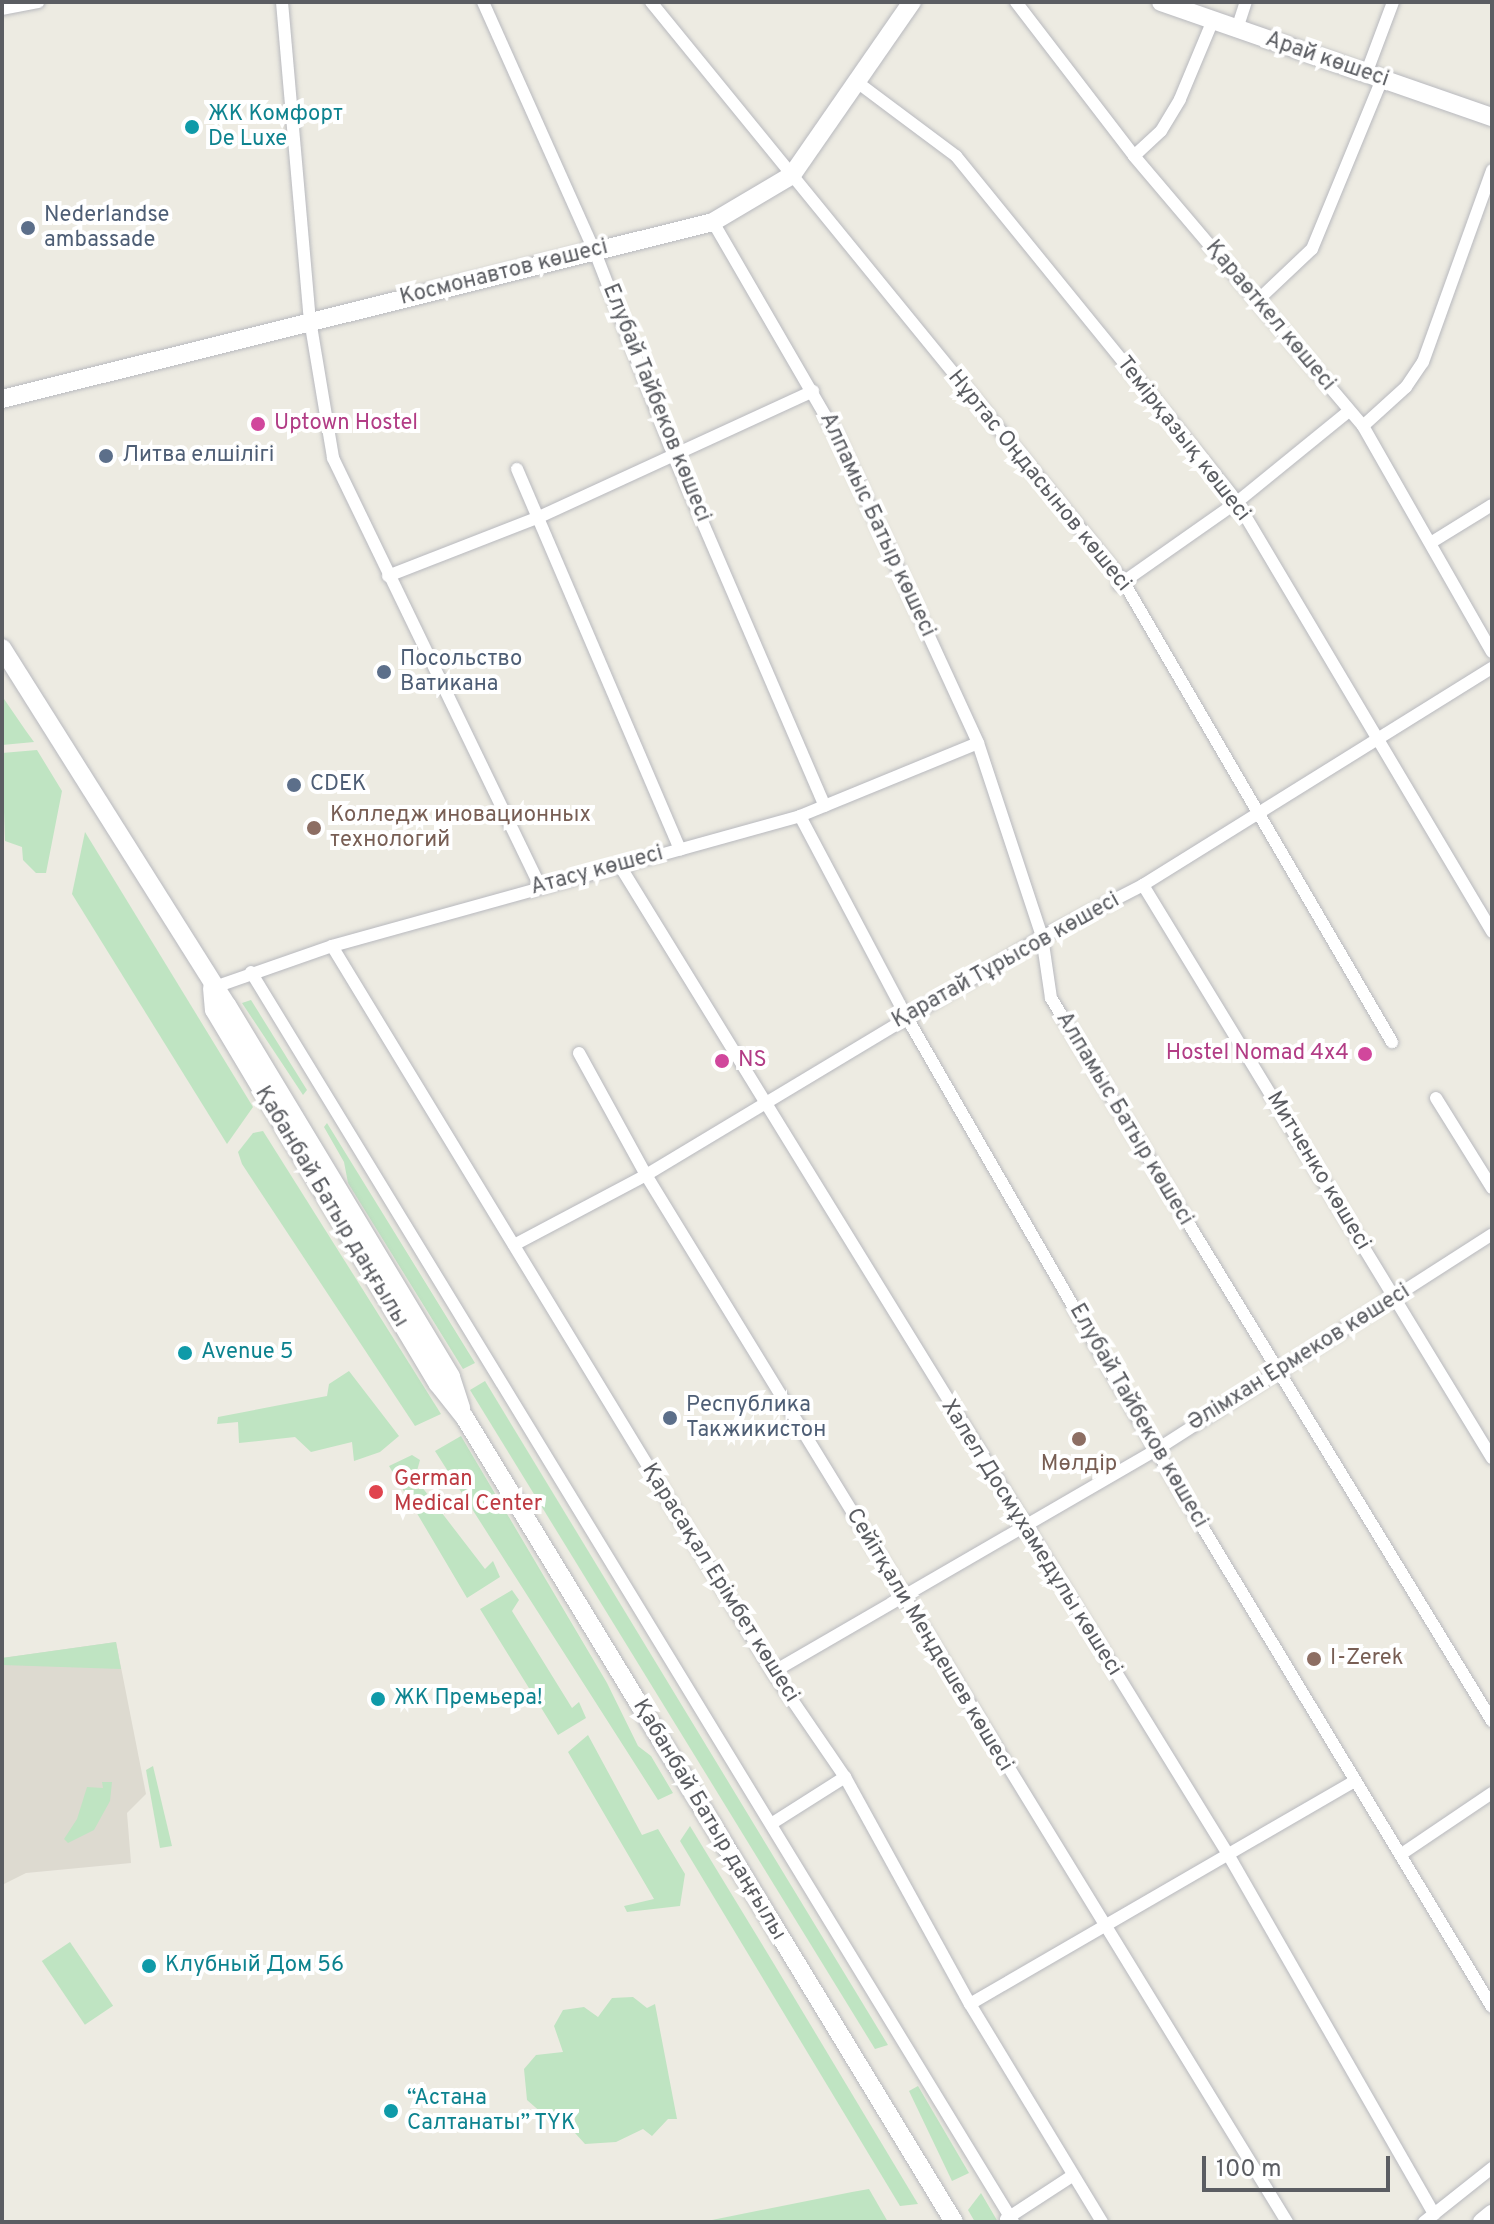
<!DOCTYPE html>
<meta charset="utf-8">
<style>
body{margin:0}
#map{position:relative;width:1494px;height:2224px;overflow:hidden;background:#edebe2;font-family:Overpass,sans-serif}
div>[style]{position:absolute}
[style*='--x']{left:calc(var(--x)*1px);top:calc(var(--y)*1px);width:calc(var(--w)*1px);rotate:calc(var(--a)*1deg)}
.education>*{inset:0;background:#dddad0}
.green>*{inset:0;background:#bfe4c2;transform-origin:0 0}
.roads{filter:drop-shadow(0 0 2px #b8b9be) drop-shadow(0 0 2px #b8b9be)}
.street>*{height:12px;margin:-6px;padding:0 6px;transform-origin:6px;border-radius:6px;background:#fff}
.secondary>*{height:18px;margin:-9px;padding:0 9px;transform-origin:9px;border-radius:9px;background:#fff}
.dots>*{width:22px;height:22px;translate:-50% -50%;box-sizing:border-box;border:4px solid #fff;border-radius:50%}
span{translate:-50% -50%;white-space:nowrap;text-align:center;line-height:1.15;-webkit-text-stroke:8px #fff;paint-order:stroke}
.street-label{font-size:22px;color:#5b5d62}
.culture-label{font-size:22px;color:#0d838f}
.left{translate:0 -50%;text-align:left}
.service-label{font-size:22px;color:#4e5e75}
.hotel-label{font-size:22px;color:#b23c85}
.right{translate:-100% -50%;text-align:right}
.education-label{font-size:22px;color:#785e54}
.health-label{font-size:22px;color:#be3a42}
.frame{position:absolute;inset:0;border:4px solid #5b5d62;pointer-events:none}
.scale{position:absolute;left:1202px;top:2156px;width:188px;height:36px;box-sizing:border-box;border:4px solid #5b5d62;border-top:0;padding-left:10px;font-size:24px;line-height:28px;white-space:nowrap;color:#5b5d62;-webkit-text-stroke:6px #fff;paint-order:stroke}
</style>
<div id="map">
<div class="education">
<div style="clip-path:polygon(116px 1642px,146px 1794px,127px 1813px,131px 1863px,26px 1873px,2px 1885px,2px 1658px)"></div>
</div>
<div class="green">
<div style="clip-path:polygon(2px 696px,26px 731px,34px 742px,2px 745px)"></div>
<div style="clip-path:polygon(37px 750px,62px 791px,46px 873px,36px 873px,23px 860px,22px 847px,5px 841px,2px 753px)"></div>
<div style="clip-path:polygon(85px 832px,253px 1107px,227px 1144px,72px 894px)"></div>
<div style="clip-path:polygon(251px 1000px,307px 1090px,303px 1095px,242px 1003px)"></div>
<div style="clip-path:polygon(327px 1123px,475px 1363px,463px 1369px,348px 1183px,344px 1162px,324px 1127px)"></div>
<div style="clip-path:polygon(263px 1131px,414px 1371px,441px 1414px,415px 1426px,242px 1164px,238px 1152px,253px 1133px)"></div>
<div style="clip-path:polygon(349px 1371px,399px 1436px,380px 1452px,354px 1461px,352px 1442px,311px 1452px,295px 1437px,239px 1443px,238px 1422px,217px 1424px,218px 1417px,327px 1396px,329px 1384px)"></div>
<div style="clip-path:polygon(485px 1381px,888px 2045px,875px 2049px,470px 1390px)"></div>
<div style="clip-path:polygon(461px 1436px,607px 1683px,638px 1746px,651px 1756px,673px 1793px,658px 1800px,435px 1451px)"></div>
<div style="clip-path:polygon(412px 1455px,420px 1460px,415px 1478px,485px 1569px,493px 1561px,500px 1577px,467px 1598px,389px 1466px)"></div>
<div style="clip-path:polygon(512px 1590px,519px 1600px,512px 1611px,572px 1708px,579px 1702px,586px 1718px,558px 1735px,480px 1609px)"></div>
<div style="clip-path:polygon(116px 1642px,121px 1669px,2px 1665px,2px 1658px)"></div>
<div style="clip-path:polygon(588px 1735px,642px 1835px,658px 1829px,685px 1874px,680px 1906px,627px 1912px,624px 1906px,654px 1899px,568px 1752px)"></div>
<div style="clip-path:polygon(153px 1766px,172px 1846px,160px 1848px,146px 1770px)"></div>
<div style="clip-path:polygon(102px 1782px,112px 1782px,110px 1801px,94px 1830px,68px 1843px,64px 1839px,77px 1819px,87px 1787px,103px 1788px)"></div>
<div style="clip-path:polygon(690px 1826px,774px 1964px,918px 2204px,900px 2206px,680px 1841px)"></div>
<div style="left:70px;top:1942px;width:77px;height:34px;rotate:56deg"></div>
<div style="clip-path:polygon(633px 1997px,647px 2008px,655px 2004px,677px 2119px,668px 2119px,652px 2136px,643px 2129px,616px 2142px,585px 2144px,575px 2133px,575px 2113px,543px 2114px,527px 2100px,524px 2069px,536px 2055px,563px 2052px,554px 2026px,563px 2010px,584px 2007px,598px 2017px,612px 1998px)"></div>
<div style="clip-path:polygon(918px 2086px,969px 2173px,952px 2181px,909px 2091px)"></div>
<div style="clip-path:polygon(869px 2189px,888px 2222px,702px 2222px,852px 2192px)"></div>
<div style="clip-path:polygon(981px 2193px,998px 2222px,975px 2222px,968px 2210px)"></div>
</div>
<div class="roads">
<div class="street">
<div style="--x:282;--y:2;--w:319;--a:85"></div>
<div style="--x:310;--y:320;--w:140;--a:80.5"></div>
<div style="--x:333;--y:458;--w:474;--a:64.2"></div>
<div style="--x:483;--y:2;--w:274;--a:65.9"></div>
<div style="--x:595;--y:252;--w:219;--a:68.8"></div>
<div style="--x:674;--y:456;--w:381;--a:66.7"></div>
<div style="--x:651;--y:2;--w:747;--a:50.81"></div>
<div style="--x:1123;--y:581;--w:534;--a:59.74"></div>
<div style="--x:1016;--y:2;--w:194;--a:52.5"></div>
<div style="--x:1134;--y:156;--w:354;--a:49.7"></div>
<div style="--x:1363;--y:426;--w:260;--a:60.3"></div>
<div style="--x:2;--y:9;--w:37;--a:-11"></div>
<div style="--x:1237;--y:29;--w:28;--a:-72"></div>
<div style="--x:1366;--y:74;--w:77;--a:-69.4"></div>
<div style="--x:857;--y:82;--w:124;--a:36.8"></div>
<div style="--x:956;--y:156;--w:446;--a:50.9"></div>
<div style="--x:1237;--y:502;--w:500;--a:59.3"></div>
<div style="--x:1134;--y:156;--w:37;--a:-43"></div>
<div style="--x:1161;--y:131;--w:37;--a:-59"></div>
<div style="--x:1180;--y:99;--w:86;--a:-67.3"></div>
<div style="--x:713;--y:222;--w:245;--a:59.9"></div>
<div style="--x:836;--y:434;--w:340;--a:65.3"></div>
<div style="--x:978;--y:743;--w:204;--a:71.7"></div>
<div style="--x:1042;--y:937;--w:62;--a:81.6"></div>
<div style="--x:1051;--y:998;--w:847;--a:58.62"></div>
<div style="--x:1258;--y:300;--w:74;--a:-43.4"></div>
<div style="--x:1312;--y:249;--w:184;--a:-67.6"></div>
<div style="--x:1363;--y:426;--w:58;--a:-42.2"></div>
<div style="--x:1406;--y:387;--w:30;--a:-56"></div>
<div style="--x:1423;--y:362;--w:204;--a:-70.2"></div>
<div style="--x:517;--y:469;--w:414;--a:66.8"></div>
<div style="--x:1432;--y:542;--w:70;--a:-31.7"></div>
<div style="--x:388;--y:576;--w:160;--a:-21.3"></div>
<div style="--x:537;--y:518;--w:304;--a:-24.7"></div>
<div style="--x:1119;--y:585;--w:144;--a:-35.1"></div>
<div style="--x:1237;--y:502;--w:144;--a:-39.1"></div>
<div style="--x:800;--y:816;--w:226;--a:62.1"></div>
<div style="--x:906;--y:1016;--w:501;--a:60.06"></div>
<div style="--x:1156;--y:1450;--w:650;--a:58.9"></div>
<div style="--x:620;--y:866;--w:1162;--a:58.4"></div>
<div style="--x:1229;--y:1856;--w:413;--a:60.2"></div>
<div style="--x:1143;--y:885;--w:671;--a:58.66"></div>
<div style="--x:332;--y:946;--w:849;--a:58.72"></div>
<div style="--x:773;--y:1672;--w:127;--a:55.6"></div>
<div style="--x:845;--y:1777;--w:259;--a:61.2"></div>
<div style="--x:970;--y:2004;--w:255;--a:58.8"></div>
<div style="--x:251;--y:972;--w:1464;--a:58.63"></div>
<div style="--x:212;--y:988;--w:127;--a:-19.3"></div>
<div style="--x:332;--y:946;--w:486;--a:-15.5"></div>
<div style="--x:800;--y:816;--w:192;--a:-22.3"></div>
<div style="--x:579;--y:1053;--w:139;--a:61.2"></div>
<div style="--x:646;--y:1175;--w:1228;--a:58.52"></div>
<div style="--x:1436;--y:1098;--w:106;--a:58.1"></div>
<div style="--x:514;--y:1245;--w:149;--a:-27.9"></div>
<div style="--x:646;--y:1175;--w:462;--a:-31"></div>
<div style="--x:1042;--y:937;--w:114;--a:-27.2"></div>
<div style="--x:1143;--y:885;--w:411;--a:-31.9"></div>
<div style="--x:773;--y:1672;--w:443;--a:-30.1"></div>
<div style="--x:1156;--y:1450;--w:399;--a:-32.7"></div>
<div style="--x:771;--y:1824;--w:88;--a:-32.4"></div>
<div style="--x:1403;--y:1853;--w:107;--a:-34"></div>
<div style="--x:970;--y:2004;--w:445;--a:-30.1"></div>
<div style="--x:1006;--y:2219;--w:79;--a:-33.1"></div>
<div style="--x:1424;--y:2222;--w:87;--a:-38.5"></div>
</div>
<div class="secondary">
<div style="--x:1161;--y:2;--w:350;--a:19.2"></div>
<div style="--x:2;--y:399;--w:733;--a:-13.98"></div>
<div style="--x:713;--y:222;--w:92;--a:-30.7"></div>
<div style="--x:792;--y:175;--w:211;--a:-55.3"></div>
<div style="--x:2;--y:648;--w:422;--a:57.8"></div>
<div style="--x:227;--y:1005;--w:434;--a:58.9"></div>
<div style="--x:451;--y:1377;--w:33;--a:72"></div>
<div style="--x:212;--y:988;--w:22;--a:85"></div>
<div style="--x:214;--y:1010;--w:436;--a:59.1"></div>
<div style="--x:438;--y:1384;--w:43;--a:51.5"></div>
<div style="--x:465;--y:1418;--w:941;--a:58.69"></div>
<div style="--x:1482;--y:2222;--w:13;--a:-39"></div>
</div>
</div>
<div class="dots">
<div style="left:192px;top:127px;background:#0f9aa8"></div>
<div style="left:28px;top:228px;background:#5c6f8a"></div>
<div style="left:258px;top:424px;background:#d1479c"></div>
<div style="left:106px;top:456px;background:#5c6f8a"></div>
<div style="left:384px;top:672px;background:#5c6f8a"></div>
<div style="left:294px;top:785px;background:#5c6f8a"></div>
<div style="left:314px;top:828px;background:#8d6e63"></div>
<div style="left:1365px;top:1054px;background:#d1479c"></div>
<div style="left:722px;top:1061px;background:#d1479c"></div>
<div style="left:185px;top:1353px;background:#0f9aa8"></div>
<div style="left:670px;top:1418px;background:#5c6f8a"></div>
<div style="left:1079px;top:1439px;background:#8d6e63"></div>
<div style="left:376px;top:1492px;background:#e0444e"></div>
<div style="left:1314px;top:1659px;background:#8d6e63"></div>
<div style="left:378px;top:1699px;background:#0f9aa8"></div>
<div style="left:149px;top:1966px;background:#0f9aa8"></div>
<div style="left:391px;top:2111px;background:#0f9aa8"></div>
</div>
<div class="street-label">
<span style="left:1327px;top:60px;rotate:19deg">Арай көшесі</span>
<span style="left:504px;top:273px;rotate:-14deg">Космонавтов көшесі</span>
<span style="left:1270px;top:316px;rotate:50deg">Қараөткел көшесі</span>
<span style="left:656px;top:403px;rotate:68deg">Елубай Тайбеков көшесі</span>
<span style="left:1183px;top:439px;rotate:52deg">Темірқазық көшесі</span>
<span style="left:1039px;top:481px;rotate:51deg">Нұртас Оңдасынов көшесі</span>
<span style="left:877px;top:525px;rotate:65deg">Алпамыс Батыр көшесі</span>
<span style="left:597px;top:871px;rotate:-15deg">Атасу көшесі</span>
<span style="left:1006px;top:961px;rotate:-29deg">Қаратай Тұрысов көшесі</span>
<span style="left:1124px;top:1119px;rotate:59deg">Алпамыс Батыр көшесі</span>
<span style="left:1318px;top:1171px;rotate:59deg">Митченко көшесі</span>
<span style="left:331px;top:1207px;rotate:59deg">Қабанбай Батыр даңғылы</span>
<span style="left:1299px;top:1358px;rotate:-32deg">Әлімхан Ермеков көшесі</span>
<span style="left:1138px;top:1416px;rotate:60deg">Елубай Тайбеков көшесі</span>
<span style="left:1031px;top:1538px;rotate:58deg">Халел Досмұхамедұлы көшесі</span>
<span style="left:720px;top:1583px;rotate:58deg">Қарасақал Ерімбет көшесі</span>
<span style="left:929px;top:1640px;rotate:59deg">Сейітқали Меңдешев көшесі</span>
<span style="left:709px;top:1820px;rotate:59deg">Қабанбай Батыр даңғылы</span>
</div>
<div class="culture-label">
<span class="left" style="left:208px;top:127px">ЖК Комфорт<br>De Luxe</span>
<span class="left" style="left:201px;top:1353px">Avenue 5</span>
<span class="left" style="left:394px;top:1699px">ЖК Премьера!</span>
<span class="left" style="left:165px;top:1966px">Клубный Дом 56</span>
<span class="left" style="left:407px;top:2111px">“Астана<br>Салтанаты” ТҮК</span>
</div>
<div class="service-label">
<span class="left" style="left:44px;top:228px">Nederlandse<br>ambassade</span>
<span class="left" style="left:122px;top:456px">Литва елшілігі</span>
<span class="left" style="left:400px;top:672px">Посольство<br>Ватикана</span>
<span class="left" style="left:310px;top:785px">CDEK</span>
<span class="left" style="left:686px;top:1418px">Республика<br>Такжикистон</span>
</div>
<div class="hotel-label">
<span class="left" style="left:274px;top:424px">Uptown Hostel</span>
<span class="right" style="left:1349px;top:1054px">Hostel Nomad 4x4</span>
<span class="left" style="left:738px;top:1061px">NS</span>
</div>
<div class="education-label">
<span class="left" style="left:330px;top:828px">Колледж иновационных<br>технологий</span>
<span style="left:1079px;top:1465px">Мөлдір</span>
<span class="left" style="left:1330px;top:1659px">I-Zerek</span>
</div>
<div class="health-label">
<span class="left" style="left:394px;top:1492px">German<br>Medical Center</span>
</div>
<div class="frame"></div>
<div class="scale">100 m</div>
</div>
